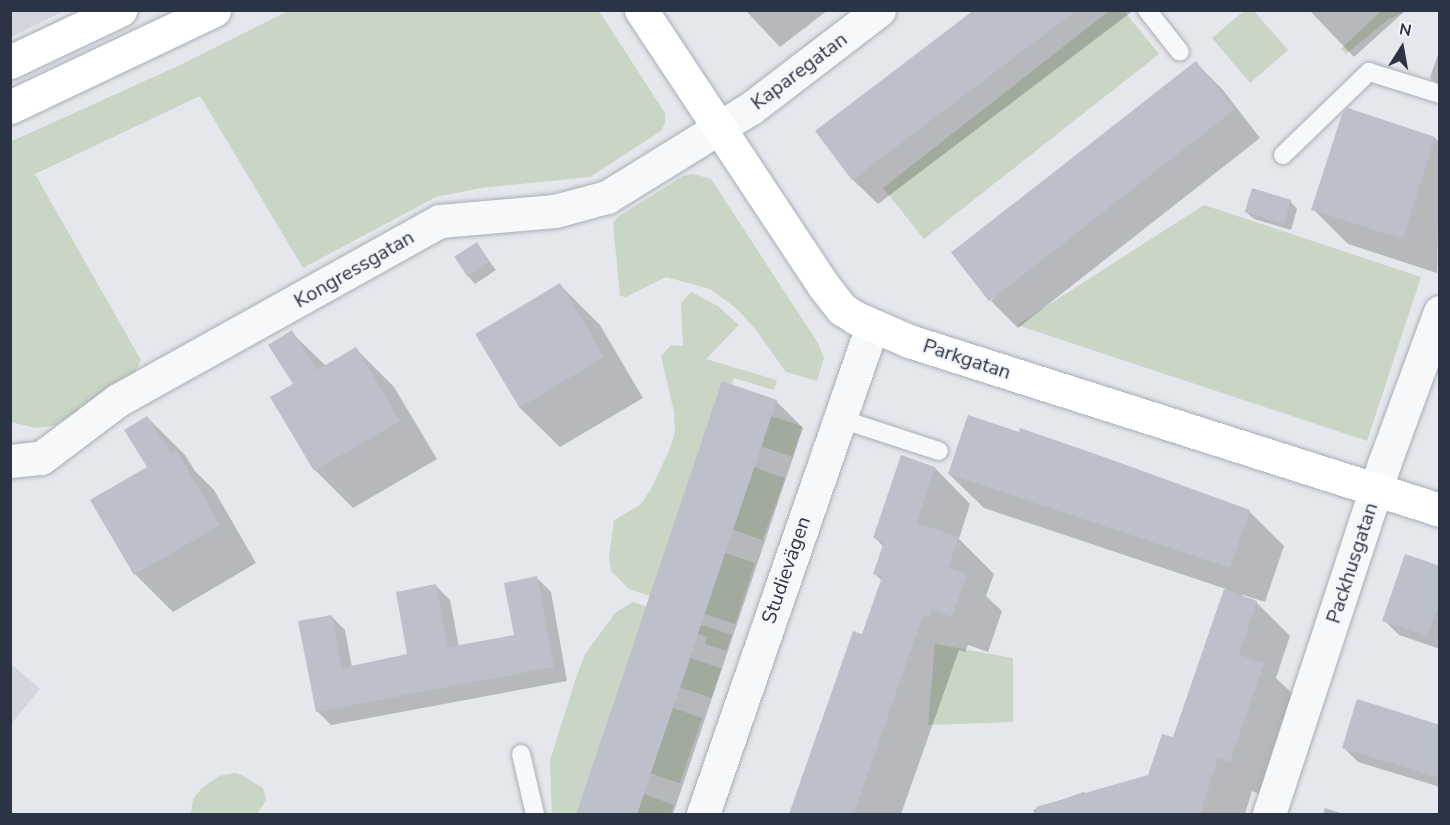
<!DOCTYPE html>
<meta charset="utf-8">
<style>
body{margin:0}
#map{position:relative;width:1450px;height:825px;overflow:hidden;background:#e4e7ec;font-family:"Nunito Sans",sans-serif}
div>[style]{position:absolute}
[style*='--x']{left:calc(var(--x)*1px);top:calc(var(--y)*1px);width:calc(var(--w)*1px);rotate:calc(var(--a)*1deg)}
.built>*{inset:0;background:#d2d6de}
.green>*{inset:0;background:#c9d6c5;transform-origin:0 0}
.shadow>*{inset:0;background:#0003}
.building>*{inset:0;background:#bbc0ca;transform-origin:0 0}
.roads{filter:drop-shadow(0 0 2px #a9aeb7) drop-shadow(0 0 2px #a9aeb7)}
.lane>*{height:18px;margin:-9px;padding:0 9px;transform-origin:9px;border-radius:9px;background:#f7f8fa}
.street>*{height:33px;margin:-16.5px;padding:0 16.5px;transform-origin:16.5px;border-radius:16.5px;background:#f7f8fa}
.secondary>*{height:33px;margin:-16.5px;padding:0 16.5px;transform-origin:16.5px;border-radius:16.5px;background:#fff}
span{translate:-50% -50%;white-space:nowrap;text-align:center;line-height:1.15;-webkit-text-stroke:5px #f4f6f9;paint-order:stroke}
.street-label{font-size:20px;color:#2b3445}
.frame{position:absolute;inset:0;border:12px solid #2b3445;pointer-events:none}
.north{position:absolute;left:1372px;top:18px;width:60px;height:60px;-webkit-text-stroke:4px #f4f6f9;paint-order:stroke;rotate:11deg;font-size:16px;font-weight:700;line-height:24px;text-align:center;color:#2b3445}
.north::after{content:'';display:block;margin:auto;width:21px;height:27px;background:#2b3445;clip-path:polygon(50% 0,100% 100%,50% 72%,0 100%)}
</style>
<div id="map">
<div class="built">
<div style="clip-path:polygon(11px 10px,64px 10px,64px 11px,11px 37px)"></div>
<div style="clip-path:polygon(10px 663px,40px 689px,11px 724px,10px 724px)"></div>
</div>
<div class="green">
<div style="clip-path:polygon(290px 10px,599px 11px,665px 113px,665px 123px,661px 131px,590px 177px,481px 188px,436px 197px,303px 268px,200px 96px,35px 174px,141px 360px,134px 375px,54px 426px,35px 428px,11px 422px,10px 142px,180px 65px)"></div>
<div style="clip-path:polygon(1110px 10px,1124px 11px,1159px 54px,924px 239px,883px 188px)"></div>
<div style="clip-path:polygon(1245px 10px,1254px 11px,1288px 50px,1250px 83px,1212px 38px)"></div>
<div style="clip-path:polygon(1381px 11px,1407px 11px,1389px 19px,1346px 54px,1341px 49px)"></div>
<div style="clip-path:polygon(693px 174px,711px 179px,818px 343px,824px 358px,817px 381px,786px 372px,756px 330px,736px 308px,710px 289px,666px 277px,626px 297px,620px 296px,613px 223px,616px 218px,683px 176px)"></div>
<div style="clip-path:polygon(1204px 205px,1421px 277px,1367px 441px,1017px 325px)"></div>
<div style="clip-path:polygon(691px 292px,718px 306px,739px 325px,706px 359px,777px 380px,774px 390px,734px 378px,732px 384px,722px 382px,655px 580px,725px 553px,755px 563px,735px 624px,629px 589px,611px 571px,609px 558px,614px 520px,640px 505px,650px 491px,669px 451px,675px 432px,674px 412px,661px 356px,671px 345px,683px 346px,681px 303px)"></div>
<div style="left:771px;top:416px;width:33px;height:32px;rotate:18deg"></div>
<div style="left:754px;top:467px;width:33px;height:66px;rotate:20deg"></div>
<div style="clip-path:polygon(633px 602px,732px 635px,726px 651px,705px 644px,707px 637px,652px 619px,650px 627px,640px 624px,576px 814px,552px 814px,550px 760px,576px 678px,585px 654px,616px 612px)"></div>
<div style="clip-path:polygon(935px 644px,1013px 658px,1013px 722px,928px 725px)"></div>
<div style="left:690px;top:658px;width:33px;height:31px;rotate:18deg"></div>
<div style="left:673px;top:708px;width:31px;height:69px;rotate:19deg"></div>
<div style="clip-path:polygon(235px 773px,242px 775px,263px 788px,266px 800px,258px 813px,191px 814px,193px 799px,202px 788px,219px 776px)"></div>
<div style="clip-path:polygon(644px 794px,674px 805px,671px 814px,637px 814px)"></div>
</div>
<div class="shadow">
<div style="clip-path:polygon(745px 10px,828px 10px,780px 47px)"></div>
<div style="clip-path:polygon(977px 10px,1134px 10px,878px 204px,853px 180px,817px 132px)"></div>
<div style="clip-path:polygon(1309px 10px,1406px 10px,1354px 57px)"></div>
<div style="clip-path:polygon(1439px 51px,1440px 51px,1440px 86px,1430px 78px)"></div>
<div style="clip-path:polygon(1196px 63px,1223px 90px,1260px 138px,1018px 328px,991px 301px)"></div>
<div style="clip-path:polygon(1435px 138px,1440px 143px,1437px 273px,1348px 244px,1313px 209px)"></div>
<div style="clip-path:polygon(1290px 201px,1297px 209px,1291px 230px,1254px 219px,1246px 212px)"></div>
<div style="clip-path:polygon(477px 244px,496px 270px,475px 284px,468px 276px)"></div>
<div style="clip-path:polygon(560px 285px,600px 325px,643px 398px,560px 447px,519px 407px)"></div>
<div style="clip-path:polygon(291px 332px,326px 366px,356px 349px,394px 387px,437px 459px,353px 508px,315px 470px,295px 384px)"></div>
<div style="clip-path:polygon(723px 383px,776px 401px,803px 428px,673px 814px,577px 814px)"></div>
<div style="clip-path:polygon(147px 417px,185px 455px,195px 471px,214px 490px,256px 563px,173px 612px,135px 574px,149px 467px)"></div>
<div style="clip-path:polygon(902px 457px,935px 468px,970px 504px,959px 539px,994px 574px,986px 596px,1002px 611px,988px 652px,968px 645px,965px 652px,959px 650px,901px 814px,791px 814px,853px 633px,863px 636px,882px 581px,875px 574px,884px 547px,875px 538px)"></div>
<div style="clip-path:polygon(949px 474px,1249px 511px,1284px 546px,1265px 602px,1243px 595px,1242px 597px,1256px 602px,1290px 636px,1276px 678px,1297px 698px,1263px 795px,1252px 791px,1245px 814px,1035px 814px,1033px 810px,1084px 792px,1086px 794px,1149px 776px,1174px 739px,1226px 589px,984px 508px)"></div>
<div style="clip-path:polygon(1440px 568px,1440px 649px,1399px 635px,1384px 620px)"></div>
<div style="clip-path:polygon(537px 578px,551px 592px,567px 681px,331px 725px,317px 711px,331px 616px,345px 630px,352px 667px,409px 655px,436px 586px,450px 600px,459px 647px,515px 636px)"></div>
<div style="clip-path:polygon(1440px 726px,1440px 787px,1358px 762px,1343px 747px)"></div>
<div style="clip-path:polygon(1325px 808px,1344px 814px,1323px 814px)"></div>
</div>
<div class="building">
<div style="clip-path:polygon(974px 10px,1077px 10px,852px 180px,815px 131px)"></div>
<div style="left:1196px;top:61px;width:62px;height:311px;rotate:52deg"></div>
<div style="clip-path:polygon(1348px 108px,1435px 137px,1403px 239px,1311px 210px,1342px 114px)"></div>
<div style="left:1252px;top:188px;width:41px;height:25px;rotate:17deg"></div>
<div style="left:477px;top:242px;width:24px;height:27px;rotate:57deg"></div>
<div style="left:560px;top:283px;width:86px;height:99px;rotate:59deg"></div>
<div style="clip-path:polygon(292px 330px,317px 370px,356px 347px,400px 421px,314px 471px,270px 397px,293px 384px,268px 345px)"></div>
<div style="clip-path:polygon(722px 381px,777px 400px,729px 542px,637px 814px,576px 814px)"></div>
<div style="clip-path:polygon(968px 415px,1019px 432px,1020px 428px,1104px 457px,1250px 510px,1230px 568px,948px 474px)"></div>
<div style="clip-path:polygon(147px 416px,171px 453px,176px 450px,220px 525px,134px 575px,90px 500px,147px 467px,124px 430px)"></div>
<div style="clip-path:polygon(901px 455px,935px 467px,917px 523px,959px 537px,948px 568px,967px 574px,952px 617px,932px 610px,930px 617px,923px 615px,854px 814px,789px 814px,853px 631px,862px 634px,882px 577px,873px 574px,884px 542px,873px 538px)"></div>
<div style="clip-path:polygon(1405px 554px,1440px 566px,1440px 601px,1428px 636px,1382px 621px)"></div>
<div style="clip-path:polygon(537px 576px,554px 667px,316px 712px,298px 621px,332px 615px,342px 668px,407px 654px,396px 592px,436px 584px,448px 647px,514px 635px,504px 583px)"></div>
<div style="clip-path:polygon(1224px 589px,1257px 601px,1239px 655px,1264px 663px,1230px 762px,1218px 758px,1200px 814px,1037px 814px,1036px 807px,1148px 775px,1162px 734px,1173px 737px)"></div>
<div style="clip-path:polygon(1357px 699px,1440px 725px,1440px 778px,1342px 748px)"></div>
</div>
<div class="roads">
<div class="lane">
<div style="--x:1147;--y:10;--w:53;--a:51.8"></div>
<div style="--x:1283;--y:155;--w:120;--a:-44"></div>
<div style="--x:1369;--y:72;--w:74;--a:17.2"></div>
<div style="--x:838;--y:418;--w:106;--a:18.1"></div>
<div style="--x:521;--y:754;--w:62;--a:76.9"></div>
</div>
<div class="street">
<div style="--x:10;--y:461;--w:31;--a:-6"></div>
<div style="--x:41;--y:458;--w:96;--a:-37"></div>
<div style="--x:118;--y:400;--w:368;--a:-29.1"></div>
<div style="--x:440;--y:221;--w:115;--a:-5"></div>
<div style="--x:555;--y:211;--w:54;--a:-15.1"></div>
<div style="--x:607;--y:197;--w:169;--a:-31.7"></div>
<div style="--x:751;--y:108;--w:161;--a:-37.4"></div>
<div style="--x:703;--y:814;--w:516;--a:-70.9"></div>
<div style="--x:1269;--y:814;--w:368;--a:-71.8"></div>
<div style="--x:1384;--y:464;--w:162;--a:-69.8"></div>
</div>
<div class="secondary">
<div style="--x:641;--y:10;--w:330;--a:56.5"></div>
<div style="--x:823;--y:285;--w:31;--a:52"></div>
<div style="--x:842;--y:309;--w:17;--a:33"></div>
<div style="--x:856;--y:318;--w:58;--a:23.5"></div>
<div style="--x:909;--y:341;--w:557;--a:17.65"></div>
<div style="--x:10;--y:62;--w:122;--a:-25.3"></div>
<div style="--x:10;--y:107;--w:226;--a:-25.4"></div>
</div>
</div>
<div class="street-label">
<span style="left:799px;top:71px;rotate:-37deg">Kaparegatan</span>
<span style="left:354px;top:269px;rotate:-30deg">Kongressgatan</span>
<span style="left:967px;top:359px;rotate:18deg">Parkgatan</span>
<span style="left:1352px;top:563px;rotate:-72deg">Packhusgatan</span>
<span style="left:786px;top:570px;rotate:-71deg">Studievägen</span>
</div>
<div class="frame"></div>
<div class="north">N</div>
</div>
